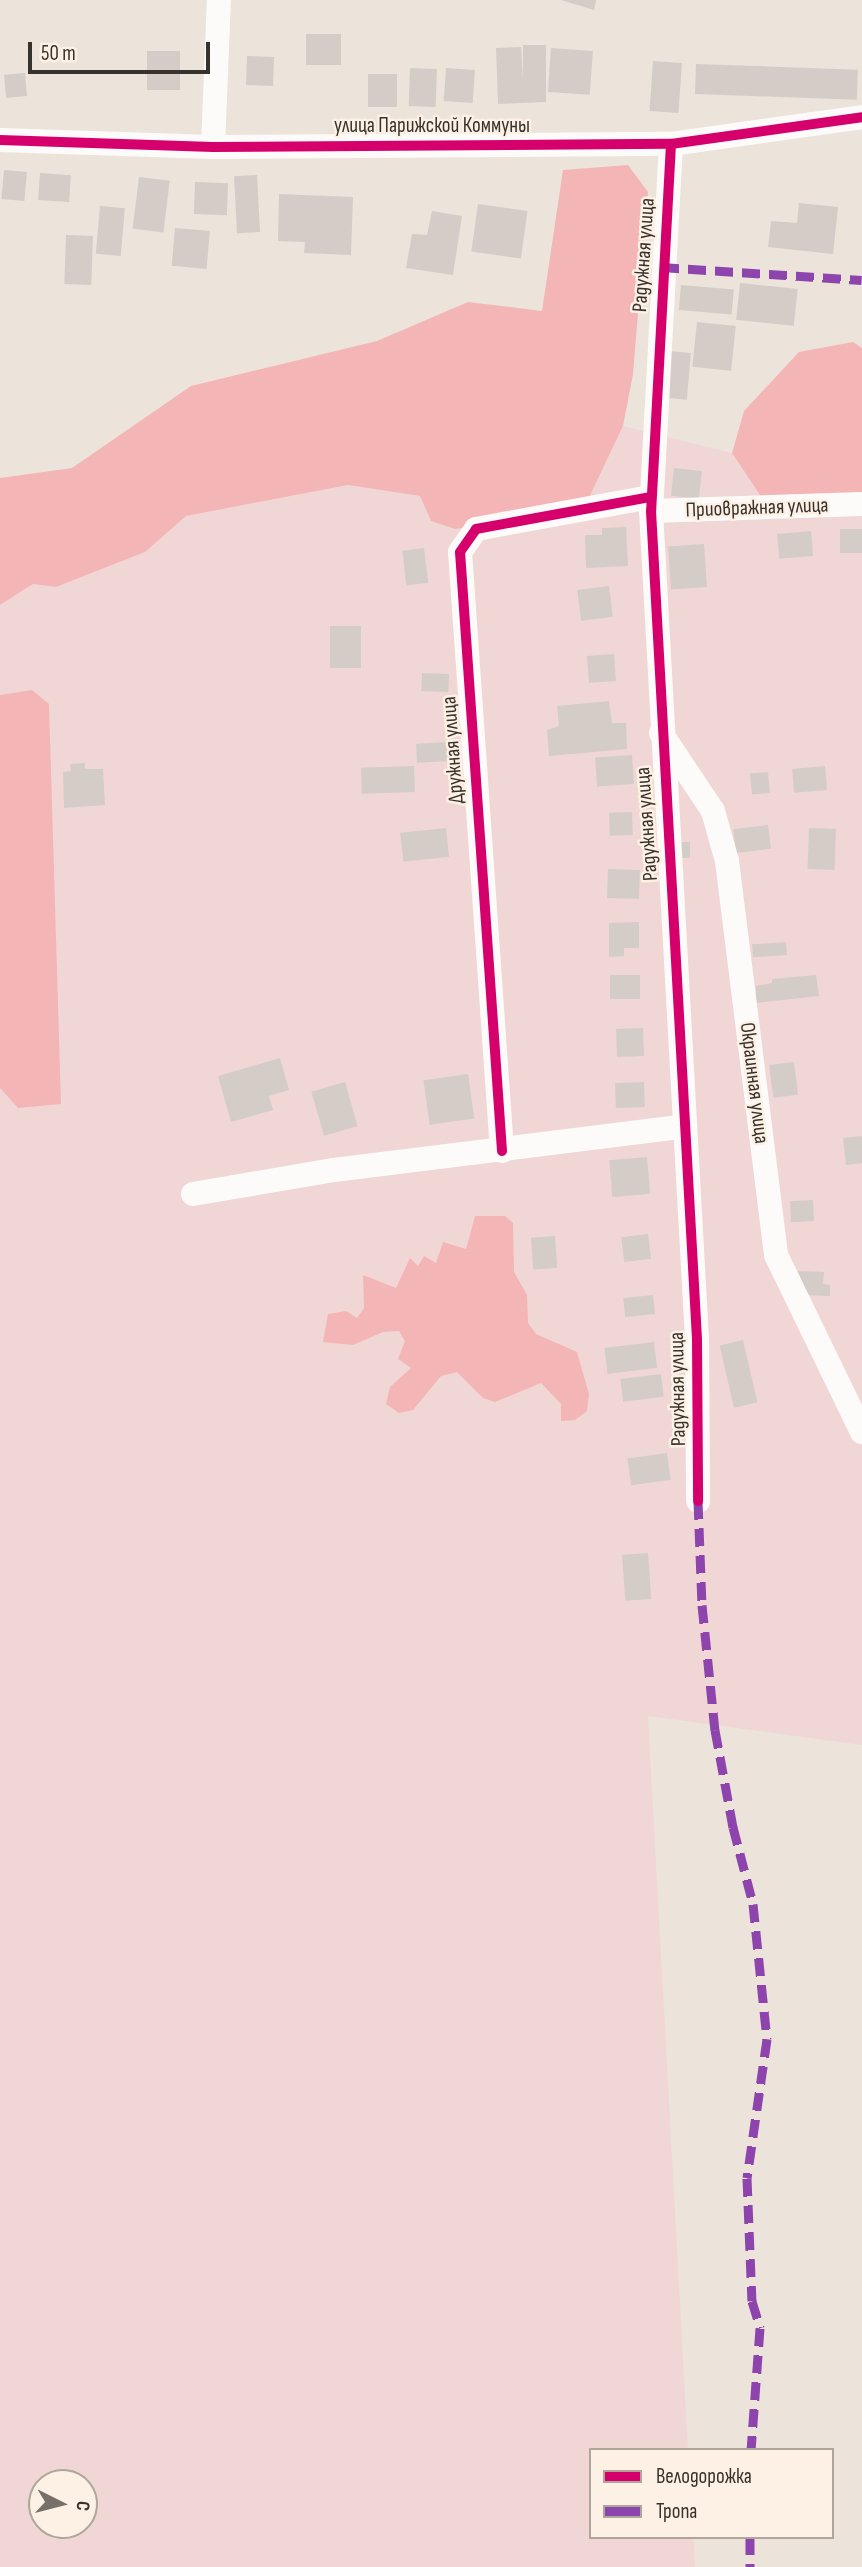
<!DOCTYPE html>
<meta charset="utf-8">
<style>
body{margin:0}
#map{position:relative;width:862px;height:2567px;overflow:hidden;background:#ece3db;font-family:"Sofia Sans Condensed",sans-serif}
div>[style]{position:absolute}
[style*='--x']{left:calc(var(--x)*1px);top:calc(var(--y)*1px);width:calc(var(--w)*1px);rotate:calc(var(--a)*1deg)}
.green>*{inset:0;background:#f0d7d5}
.forest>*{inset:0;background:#f4b5b7}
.building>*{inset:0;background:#d4ccc7;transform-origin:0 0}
.minor>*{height:24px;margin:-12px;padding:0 12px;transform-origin:12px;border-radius:12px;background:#fcfbfa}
.quiet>*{height:9px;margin-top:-4.5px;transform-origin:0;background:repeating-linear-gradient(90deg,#8e44ad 0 18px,transparent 0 27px)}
.cycleway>*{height:10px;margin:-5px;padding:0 5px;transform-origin:5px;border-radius:5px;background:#d6006c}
span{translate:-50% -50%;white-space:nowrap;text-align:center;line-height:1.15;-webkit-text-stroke:5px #fdf1e5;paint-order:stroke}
.street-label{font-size:21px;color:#38322c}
.legend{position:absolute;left:589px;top:2448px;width:245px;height:91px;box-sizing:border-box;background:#fdf1e5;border:2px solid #aea59b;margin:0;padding:9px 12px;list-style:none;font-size:21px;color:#38322c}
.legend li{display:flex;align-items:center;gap:14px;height:35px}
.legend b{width:35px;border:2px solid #aea59b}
.north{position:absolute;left:28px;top:2469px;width:70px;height:70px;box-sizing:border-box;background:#fdf1e5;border:2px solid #aea59b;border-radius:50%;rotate:96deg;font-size:19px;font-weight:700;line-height:28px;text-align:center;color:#38322c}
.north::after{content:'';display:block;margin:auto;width:24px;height:32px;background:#777069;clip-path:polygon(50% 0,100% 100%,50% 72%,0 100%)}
.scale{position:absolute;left:28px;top:42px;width:182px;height:32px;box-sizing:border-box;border:4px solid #38322c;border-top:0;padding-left:9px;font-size:21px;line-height:24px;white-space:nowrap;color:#38322c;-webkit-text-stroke:5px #fdf1e5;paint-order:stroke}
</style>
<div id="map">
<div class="green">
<div style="clip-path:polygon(evenodd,623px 426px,732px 453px,762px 498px,862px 497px,862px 1745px,648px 1716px,688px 2450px,591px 2450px,591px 2537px,693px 2537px,695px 2567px,0 2567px,0 1088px,18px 1107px,32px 690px,0 695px,0 605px,33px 584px,56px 587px,144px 552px,186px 516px,348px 485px,420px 496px,431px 521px,585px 506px,623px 426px,42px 2483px,84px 2483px,84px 2525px,42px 2525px,42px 2483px)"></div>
</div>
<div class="forest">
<div style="clip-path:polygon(628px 165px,648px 192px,633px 374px,623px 426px,585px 506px,455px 529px,431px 521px,420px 496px,348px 485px,186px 516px,145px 552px,56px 587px,33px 584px,0 605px,0 478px,72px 468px,191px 386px,377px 341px,468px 302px,542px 311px,563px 170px)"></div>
<div style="clip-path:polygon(853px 342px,862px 348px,862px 497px,762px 498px,732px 453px,744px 411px,799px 352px)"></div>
<div style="clip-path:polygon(32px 690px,49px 704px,61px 1104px,18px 1108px,0 1088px,0 695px)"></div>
<div style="clip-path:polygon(475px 1216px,505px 1216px,513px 1223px,514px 1272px,527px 1295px,528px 1323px,536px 1334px,577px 1352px,589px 1394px,587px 1411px,575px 1420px,561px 1421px,561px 1404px,541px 1383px,495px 1402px,483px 1398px,457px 1372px,441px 1376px,413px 1410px,399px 1413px,386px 1404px,390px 1387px,411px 1368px,398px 1359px,405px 1341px,399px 1331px,383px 1332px,353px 1345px,323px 1342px,328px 1314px,346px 1311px,357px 1318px,364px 1308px,363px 1275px,396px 1288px,410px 1258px,418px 1266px,424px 1256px,436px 1263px,443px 1242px,466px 1249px)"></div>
</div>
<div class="building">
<div style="clip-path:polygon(561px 0,596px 0,594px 10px)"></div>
<div style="left:306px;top:34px;width:35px;height:31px"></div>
<div style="clip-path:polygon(523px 45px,546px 45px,546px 102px,498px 104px,496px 48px,521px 47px,523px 79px)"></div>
<div style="left:551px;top:48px;width:42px;height:44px;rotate:4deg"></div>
<div style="left:147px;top:51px;width:33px;height:39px"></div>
<div style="left:247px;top:56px;width:27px;height:29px;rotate:2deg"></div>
<div style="left:653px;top:61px;width:29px;height:50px;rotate:4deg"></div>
<div style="left:696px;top:64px;width:162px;height:30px;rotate:2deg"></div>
<div style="left:410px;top:68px;width:27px;height:38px;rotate:2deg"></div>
<div style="left:446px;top:68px;width:29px;height:33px;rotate:4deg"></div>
<div style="left:25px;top:73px;width:23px;height:21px;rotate:85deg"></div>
<div style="left:368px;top:74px;width:29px;height:33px"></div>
<div style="left:4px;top:170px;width:23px;height:29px;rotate:5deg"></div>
<div style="left:40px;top:173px;width:31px;height:27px;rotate:4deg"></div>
<div style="left:257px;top:175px;width:57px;height:23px;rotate:87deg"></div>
<div style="left:139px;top:177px;width:31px;height:52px;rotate:7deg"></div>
<div style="left:195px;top:182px;width:33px;height:32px;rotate:2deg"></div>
<div style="clip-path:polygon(279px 194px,353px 197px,351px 255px,304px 253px,305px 242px,278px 241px)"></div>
<div style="clip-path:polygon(799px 203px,838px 207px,833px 254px,768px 247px,771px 221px,797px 223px)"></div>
<div style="left:478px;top:204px;width:50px;height:48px;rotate:8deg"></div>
<div style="left:100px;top:206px;width:25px;height:48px;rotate:5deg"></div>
<div style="clip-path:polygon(432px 211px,462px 216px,453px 275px,406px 268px,412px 234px,427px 235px)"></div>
<div style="left:175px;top:228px;width:35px;height:38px;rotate:5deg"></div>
<div style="left:66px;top:235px;width:27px;height:49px;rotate:2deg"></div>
<div style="left:740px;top:283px;width:58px;height:37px;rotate:6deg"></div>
<div style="left:681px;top:285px;width:53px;height:25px;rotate:5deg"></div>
<div style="left:697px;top:322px;width:39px;height:45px;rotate:6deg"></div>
<div style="left:669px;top:351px;width:22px;height:47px;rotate:5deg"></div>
<div style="left:674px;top:468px;width:28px;height:28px;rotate:6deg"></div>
<div style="clip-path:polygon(626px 527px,628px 566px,586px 568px,585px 535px,602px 535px,602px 528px)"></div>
<div style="left:840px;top:529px;width:22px;height:24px"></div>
<div style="left:811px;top:531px;width:25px;height:34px;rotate:85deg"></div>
<div style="left:704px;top:544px;width:43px;height:36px;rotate:86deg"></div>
<div style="left:424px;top:548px;width:35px;height:22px;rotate:83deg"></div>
<div style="left:609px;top:586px;width:31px;height:32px;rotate:83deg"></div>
<div style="left:330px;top:626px;width:31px;height:42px"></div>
<div style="left:614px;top:654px;width:27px;height:27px;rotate:86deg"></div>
<div style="left:422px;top:673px;width:27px;height:18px;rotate:2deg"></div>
<div style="clip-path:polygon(609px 701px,612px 723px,626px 723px,627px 749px,549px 756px,547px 730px,559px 726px,557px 706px)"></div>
<div style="left:450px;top:742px;width:19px;height:34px;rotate:87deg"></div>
<div style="left:632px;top:755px;width:29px;height:37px;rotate:86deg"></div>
<div style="clip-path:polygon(85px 763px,85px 769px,103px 769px,105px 805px,64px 808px,63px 772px,71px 771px,70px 764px)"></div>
<div style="left:414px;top:766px;width:26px;height:53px;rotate:88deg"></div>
<div style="left:825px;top:766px;width:24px;height:33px;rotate:85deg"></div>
<div style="left:768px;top:772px;width:21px;height:18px;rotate:85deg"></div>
<div style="left:632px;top:812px;width:23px;height:23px;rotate:88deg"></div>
<div style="left:768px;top:825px;width:24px;height:35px;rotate:83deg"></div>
<div style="left:446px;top:828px;width:29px;height:46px;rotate:84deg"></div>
<div style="left:809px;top:828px;width:27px;height:41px;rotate:2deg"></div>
<div style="left:690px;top:842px;width:16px;height:20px;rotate:90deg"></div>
<div style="left:608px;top:869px;width:32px;height:29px;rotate:2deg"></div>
<div style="clip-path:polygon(639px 922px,639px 948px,624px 948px,624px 956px,609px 957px,609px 923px)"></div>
<div style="left:786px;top:942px;width:13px;height:34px;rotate:86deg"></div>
<div style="left:610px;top:975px;width:30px;height:24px"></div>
<div style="clip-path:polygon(816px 975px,819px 996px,756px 1003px,756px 986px,772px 983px,772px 979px)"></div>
<div style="left:643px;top:1028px;width:28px;height:27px;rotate:88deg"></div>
<div style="clip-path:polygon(280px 1058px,289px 1090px,269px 1096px,273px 1110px,231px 1122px,218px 1076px)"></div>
<div style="left:794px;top:1062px;width:33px;height:25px;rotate:83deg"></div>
<div style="left:468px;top:1074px;width:45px;height:45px;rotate:82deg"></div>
<div style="left:345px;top:1082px;width:46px;height:35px;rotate:74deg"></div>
<div style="left:644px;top:1082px;width:25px;height:29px;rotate:88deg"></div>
<div style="clip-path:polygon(862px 1136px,862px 1163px,846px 1165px,843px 1138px)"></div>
<div style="left:647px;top:1157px;width:37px;height:38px;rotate:85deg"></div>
<div style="left:813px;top:1200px;width:21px;height:23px;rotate:87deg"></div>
<div style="left:648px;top:1234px;width:25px;height:27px;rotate:83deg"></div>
<div style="left:555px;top:1236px;width:32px;height:24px;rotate:86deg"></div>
<div style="clip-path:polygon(798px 1271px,824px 1272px,823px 1284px,830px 1285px,830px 1296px,806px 1295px)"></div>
<div style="left:653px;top:1295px;width:19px;height:30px;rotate:84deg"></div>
<div style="left:743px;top:1340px;width:64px;height:24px;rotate:77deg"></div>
<div style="left:654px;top:1342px;width:26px;height:50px;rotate:83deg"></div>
<div style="left:661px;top:1374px;width:23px;height:41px;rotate:83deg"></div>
<div style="left:667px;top:1453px;width:27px;height:40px;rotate:82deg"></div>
<div style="left:648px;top:1553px;width:46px;height:26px;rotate:86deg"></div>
</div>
<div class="minor">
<div style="--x:0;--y:140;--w:213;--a:1.9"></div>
<div style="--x:213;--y:147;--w:458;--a:-0.4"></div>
<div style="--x:671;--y:144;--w:193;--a:-8"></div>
<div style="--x:671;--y:144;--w:368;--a:93.1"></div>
<div style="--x:651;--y:511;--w:830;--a:86.82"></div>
<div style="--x:697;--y:1340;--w:161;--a:89.6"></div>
<div style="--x:213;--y:147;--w:147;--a:-87.7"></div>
<div style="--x:651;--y:511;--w:211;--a:-1.9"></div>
<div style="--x:661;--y:733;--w:94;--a:56.3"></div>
<div style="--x:713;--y:811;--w:52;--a:74.4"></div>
<div style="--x:727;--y:861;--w:397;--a:82.9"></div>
<div style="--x:776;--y:1255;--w:197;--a:64.1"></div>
<div style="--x:502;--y:1151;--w:600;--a:-94.01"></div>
<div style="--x:460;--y:552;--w:28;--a:-55"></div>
<div style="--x:476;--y:529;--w:178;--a:-10.4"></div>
<div style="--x:193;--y:1194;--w:143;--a:-9.7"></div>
<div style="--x:334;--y:1170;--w:354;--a:-7.1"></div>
</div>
<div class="quiet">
<div style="--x:661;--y:267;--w:201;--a:3.7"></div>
<div style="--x:698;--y:1501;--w:104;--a:87.8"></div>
<div style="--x:702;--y:1605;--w:126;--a:84.1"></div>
<div style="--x:715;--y:1730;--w:99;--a:79.5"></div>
<div style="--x:733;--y:1827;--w:80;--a:75.4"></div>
<div style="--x:753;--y:1904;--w:136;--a:84.1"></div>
<div style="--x:767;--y:2039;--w:140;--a:98.2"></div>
<div style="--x:747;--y:2178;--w:123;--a:87.7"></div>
<div style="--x:752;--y:2301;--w:28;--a:73"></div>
<div style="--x:760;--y:2328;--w:122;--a:94.2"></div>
<div style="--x:750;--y:2537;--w:30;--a:90"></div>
</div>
<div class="cycleway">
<div style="--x:0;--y:140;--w:213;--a:1.9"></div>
<div style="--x:213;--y:147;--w:458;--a:-0.4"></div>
<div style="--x:671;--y:144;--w:193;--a:-8"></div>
<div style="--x:671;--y:144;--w:368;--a:93.1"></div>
<div style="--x:651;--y:511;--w:830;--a:86.82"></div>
<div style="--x:697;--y:1340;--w:161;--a:89.6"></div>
<div style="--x:502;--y:1151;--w:600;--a:-94.01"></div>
<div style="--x:460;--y:552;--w:28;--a:-55"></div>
<div style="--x:476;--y:529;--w:178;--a:-10.4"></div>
</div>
<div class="street-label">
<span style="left:432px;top:126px">улица Парижской Коммуны</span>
<span style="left:644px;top:255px;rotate:-86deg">Радужная улица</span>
<span style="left:757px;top:508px;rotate:-2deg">Приовражная улица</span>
<span style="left:453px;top:750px;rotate:-94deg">Дружная улица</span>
<span style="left:647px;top:824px;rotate:-94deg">Радужная улица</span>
<span style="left:754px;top:1083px;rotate:83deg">Окраинная улица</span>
<span style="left:678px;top:1389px;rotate:-91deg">Радужная улица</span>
</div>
<ul class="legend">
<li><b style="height:9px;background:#d6006c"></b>Велодорожка</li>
<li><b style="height:9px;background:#8e44ad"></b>Тропа</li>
</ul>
<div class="north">С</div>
<div class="scale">50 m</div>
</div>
